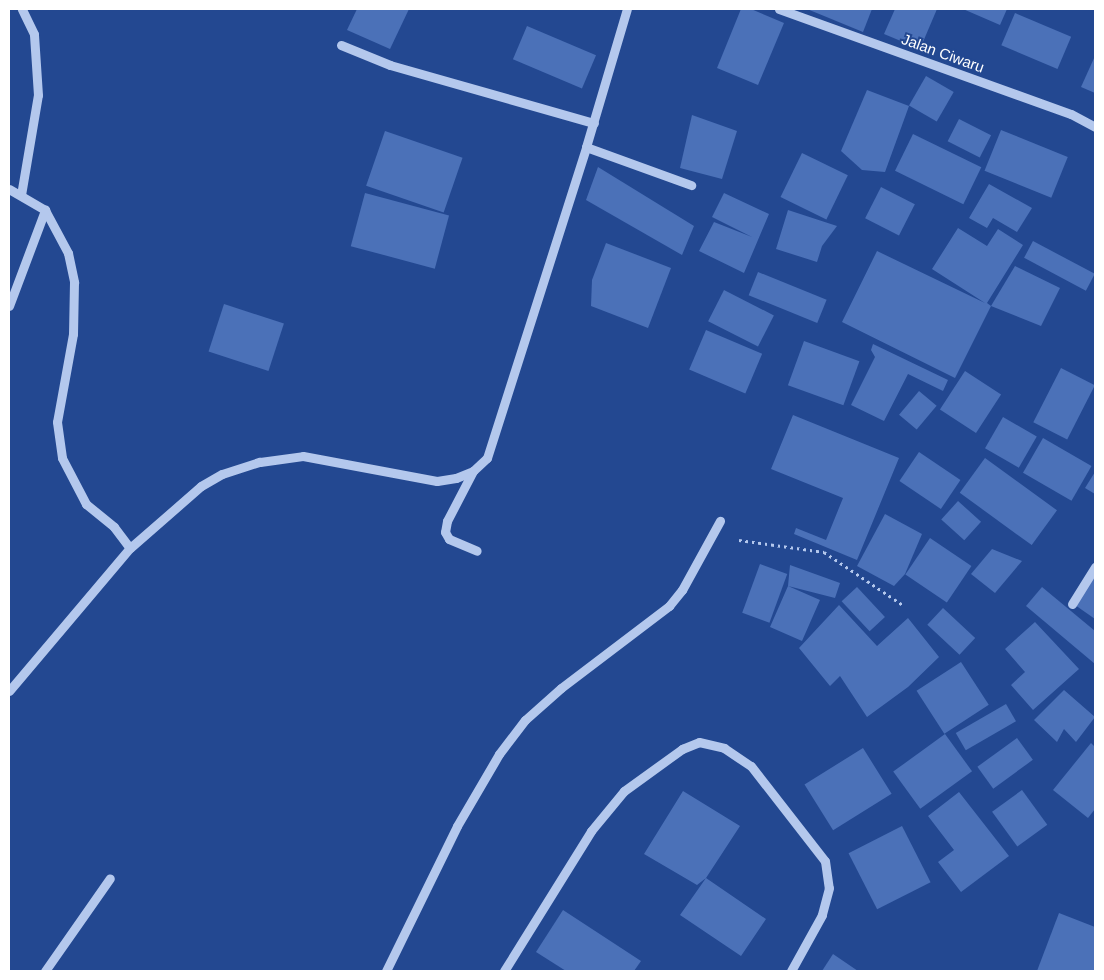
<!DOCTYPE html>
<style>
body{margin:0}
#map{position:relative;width:1104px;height:980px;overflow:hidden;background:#234891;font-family:Arial,sans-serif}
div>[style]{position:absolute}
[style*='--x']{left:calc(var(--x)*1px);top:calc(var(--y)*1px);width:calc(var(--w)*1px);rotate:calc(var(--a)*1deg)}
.building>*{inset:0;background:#4b71b8;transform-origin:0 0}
.path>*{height:3px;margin-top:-1.5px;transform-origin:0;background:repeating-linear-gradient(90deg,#b4c8ed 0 2.5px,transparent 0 6.5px)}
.minor>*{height:9px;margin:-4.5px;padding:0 4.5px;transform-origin:4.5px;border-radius:4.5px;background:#b4c8ed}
span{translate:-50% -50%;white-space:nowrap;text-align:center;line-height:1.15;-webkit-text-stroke:4px #234891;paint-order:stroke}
.street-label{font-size:15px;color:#fff}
.frame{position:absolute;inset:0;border:10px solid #fff;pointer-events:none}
</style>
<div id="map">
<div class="building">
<div style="clip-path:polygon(357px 9px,409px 9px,390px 49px,347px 30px)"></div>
<div style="clip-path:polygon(741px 9px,751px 9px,784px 23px,758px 85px,717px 68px)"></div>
<div style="clip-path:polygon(807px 9px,872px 9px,863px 32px)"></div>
<div style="clip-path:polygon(895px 9px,937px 9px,920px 49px,884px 34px)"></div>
<div style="clip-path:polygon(963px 9px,1007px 9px,1000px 25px)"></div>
<div style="left:1015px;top:13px;width:61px;height:35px;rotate:23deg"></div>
<div style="left:527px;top:26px;width:75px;height:36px;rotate:23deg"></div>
<div style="clip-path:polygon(1095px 56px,1095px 93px,1081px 87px)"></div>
<div style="left:926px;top:76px;width:32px;height:34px;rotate:30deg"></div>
<div style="clip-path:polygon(867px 90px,909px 106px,885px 172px,862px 170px,841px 151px)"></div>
<div style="clip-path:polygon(692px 115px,737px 131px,722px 179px,680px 168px)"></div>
<div style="left:959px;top:119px;width:36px;height:25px;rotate:27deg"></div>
<div style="left:1001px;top:130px;width:72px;height:44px;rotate:22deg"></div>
<div style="left:385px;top:131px;width:82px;height:58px;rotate:19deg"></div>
<div style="left:913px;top:134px;width:76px;height:41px;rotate:26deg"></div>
<div style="left:802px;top:153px;width:51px;height:49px;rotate:26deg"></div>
<div style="clip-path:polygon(598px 167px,694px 226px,682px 255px,586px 200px)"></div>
<div style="clip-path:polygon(989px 184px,1032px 208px,1017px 232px,993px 218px,987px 228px,969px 218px)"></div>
<div style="left:881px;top:187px;width:38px;height:35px;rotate:27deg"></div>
<div style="left:365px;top:193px;width:87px;height:55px;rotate:15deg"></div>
<div style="clip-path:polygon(724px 193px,769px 214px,744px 273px,699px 251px,714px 222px,752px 237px,712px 217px)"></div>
<div style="clip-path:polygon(788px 210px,837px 226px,822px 246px,817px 262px,776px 249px)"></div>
<div style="clip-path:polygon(958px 228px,987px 246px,998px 229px,1023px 245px,987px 303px,991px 306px,955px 378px,842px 322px,877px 251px,985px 303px,932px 269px)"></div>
<div style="left:1033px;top:241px;width:70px;height:19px;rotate:28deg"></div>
<div style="clip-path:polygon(606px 243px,671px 268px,648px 328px,591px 306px,592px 280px)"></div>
<div style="clip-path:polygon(1015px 266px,1060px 288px,1041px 326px,991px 306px)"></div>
<div style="left:758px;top:272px;width:74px;height:25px;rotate:22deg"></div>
<div style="left:724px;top:290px;width:56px;height:35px;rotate:27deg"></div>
<div style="left:224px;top:304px;width:63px;height:50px;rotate:18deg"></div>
<div style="left:706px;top:330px;width:61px;height:43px;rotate:23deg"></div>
<div style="left:804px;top:341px;width:59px;height:47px;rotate:20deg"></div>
<div style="clip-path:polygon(873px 344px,948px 380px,943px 391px,908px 374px,884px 421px,851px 405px,875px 357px,871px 350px)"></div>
<div style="left:1061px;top:368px;width:38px;height:61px;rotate:27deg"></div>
<div style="left:965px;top:371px;width:43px;height:46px;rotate:33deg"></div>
<div style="left:919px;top:391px;width:23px;height:31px;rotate:40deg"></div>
<div style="clip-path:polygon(793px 415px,899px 458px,857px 560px,794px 534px,796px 528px,826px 540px,843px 498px,771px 469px)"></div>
<div style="left:1003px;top:417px;width:39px;height:36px;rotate:30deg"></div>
<div style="left:1043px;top:438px;width:56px;height:40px;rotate:30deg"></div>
<div style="left:919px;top:452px;width:50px;height:35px;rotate:34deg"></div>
<div style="left:985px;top:458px;width:89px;height:43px;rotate:36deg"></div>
<div style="clip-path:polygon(1095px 472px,1095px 494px,1085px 488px)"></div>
<div style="left:958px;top:501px;width:31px;height:25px;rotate:42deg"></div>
<div style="clip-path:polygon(885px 514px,922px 534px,905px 574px,894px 586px,857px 566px)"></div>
<div style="left:930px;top:538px;width:50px;height:44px;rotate:34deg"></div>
<div style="clip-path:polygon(992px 549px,1022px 561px,995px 593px,971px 574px)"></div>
<div style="left:760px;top:564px;width:29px;height:52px;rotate:20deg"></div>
<div style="clip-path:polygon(790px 565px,840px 583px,835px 598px,788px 586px,820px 600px,802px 641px,770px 627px,788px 586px)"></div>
<div style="clip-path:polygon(1095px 576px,1095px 619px,1075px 605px)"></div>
<div style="left:857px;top:587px;width:41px;height:21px;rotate:47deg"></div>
<div style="clip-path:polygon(1042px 587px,1095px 631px,1095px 664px,1026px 606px)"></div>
<div style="clip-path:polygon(839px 605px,877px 646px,908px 618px,939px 657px,908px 687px,867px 717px,840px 676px,830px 686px,799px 648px)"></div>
<div style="left:943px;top:608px;width:44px;height:23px;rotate:43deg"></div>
<div style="clip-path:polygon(1035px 622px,1079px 669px,1033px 710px,1011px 685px,1025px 672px,1005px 649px)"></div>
<div style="left:961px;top:662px;width:51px;height:53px;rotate:57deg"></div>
<div style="clip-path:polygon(1064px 690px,1095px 717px,1076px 742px,1064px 729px,1057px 742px,1034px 720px)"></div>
<div style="left:1006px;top:704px;width:20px;height:58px;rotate:60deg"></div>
<div style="left:945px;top:734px;width:46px;height:64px;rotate:54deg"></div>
<div style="left:1017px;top:738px;width:27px;height:49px;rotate:54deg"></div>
<div style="clip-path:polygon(1091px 743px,1095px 747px,1095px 809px,1088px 818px,1053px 790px)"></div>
<div style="left:863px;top:748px;width:54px;height:69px;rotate:58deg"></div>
<div style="left:1022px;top:790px;width:43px;height:37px;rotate:54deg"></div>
<div style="clip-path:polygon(683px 791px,740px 826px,706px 878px,766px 919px,741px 956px,680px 915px,706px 878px,697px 885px,644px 854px)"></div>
<div style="clip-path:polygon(959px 792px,1009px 856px,961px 892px,938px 862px,954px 850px,928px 816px)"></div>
<div style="left:902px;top:826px;width:63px;height:60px;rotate:63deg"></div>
<div style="clip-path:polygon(563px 910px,641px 961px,634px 971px,566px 971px,536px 952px)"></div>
<div style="clip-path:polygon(1059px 913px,1095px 927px,1095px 971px,1037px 971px)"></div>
<div style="clip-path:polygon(833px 954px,858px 971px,822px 971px)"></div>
</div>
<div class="path">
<div style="--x:739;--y:540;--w:86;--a:8"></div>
<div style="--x:824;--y:552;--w:95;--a:33.9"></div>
</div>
<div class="minor">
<div style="--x:779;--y:9;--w:310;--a:19.8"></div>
<div style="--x:1071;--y:114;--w:27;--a:28"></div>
<div style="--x:341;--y:45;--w:53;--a:22.2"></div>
<div style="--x:390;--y:65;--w:212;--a:15.9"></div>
<div style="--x:586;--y:147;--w:112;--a:19.9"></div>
<div style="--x:9;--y:189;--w:42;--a:30.3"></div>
<div style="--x:45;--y:210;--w:49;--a:61.9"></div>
<div style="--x:68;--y:253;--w:30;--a:78"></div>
<div style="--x:74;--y:282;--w:52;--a:91.1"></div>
<div style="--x:73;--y:334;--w:89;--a:100.3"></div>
<div style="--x:57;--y:422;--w:36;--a:82"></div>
<div style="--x:62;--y:458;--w:52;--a:62.4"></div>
<div style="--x:86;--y:504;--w:36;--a:39"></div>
<div style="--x:114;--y:527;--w:26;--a:53"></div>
<div style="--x:21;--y:195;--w:101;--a:-80.4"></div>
<div style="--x:38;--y:95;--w:61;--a:-93.8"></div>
<div style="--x:34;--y:34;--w:28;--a:-116"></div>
<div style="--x:9;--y:306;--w:103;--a:-69.4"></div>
<div style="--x:473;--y:471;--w:56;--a:117.5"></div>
<div style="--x:447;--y:521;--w:11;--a:100"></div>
<div style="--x:445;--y:532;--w:8;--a:60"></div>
<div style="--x:449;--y:539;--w:30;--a:23"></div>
<div style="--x:1072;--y:604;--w:44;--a:-58.1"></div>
<div style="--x:9;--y:691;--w:187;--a:-49.8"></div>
<div style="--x:130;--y:548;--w:94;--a:-41.1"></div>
<div style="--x:201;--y:486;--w:24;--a:-30"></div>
<div style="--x:222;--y:474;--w:40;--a:-18"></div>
<div style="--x:260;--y:462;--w:43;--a:-7.9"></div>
<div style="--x:303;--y:456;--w:136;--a:10.6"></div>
<div style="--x:437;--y:481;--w:19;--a:-9"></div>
<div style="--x:456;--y:478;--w:18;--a:-22"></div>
<div style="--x:473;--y:471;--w:19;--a:-43"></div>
<div style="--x:487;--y:458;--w:326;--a:-72.3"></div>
<div style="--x:586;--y:147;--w:144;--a:-73.5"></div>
<div style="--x:45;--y:971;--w:113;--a:-55"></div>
<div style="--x:386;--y:971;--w:161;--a:-63.9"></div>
<div style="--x:457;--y:826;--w:83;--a:-59.7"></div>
<div style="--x:499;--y:754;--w:43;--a:-52.6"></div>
<div style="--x:525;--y:720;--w:48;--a:-41.6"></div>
<div style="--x:561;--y:688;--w:136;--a:-37.2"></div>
<div style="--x:669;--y:606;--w:21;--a:-51"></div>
<div style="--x:682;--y:590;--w:79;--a:-61.2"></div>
<div style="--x:504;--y:971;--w:165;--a:-58.1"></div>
<div style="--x:591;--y:831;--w:52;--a:-50.5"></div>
<div style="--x:624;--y:791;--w:72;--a:-35.9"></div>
<div style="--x:682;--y:749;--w:18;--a:-22"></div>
<div style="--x:699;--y:742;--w:26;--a:13"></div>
<div style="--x:724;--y:748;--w:32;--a:34"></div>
<div style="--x:751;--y:766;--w:120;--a:52.1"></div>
<div style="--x:825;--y:861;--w:27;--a:82"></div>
<div style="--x:829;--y:888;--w:28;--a:105"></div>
<div style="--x:822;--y:915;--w:64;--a:119"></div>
</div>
<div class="street-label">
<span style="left:943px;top:53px;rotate:20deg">Jalan Ciwaru</span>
</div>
<div class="frame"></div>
</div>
